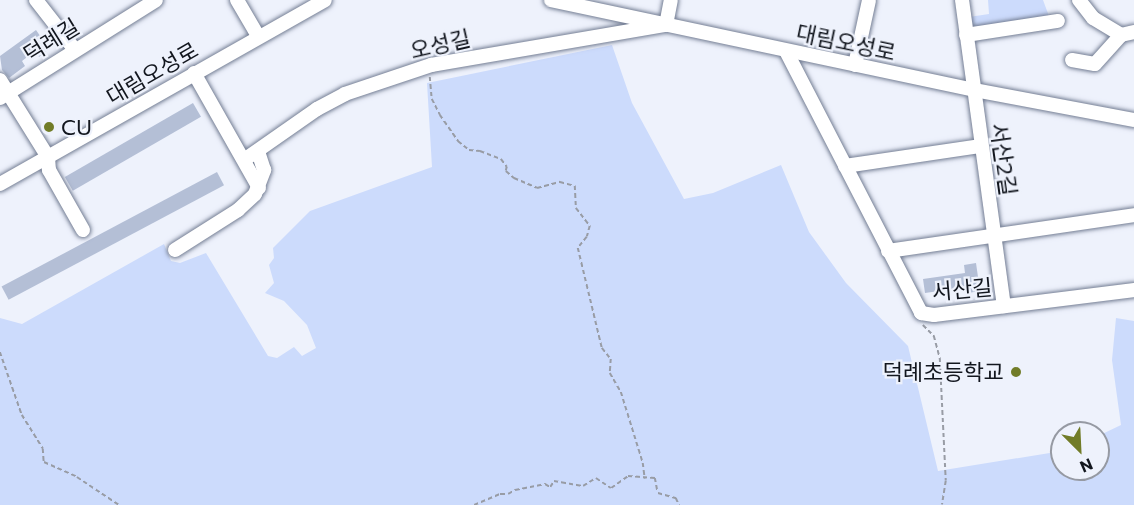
<!DOCTYPE html>
<meta charset="utf-8">
<style>
body{margin:0}
#map{position:relative;width:1134px;height:505px;overflow:hidden;background:#eef2fc;font-family:Commissioner,"Noto Sans KR",sans-serif}
div>[style]{position:absolute}
[style*='--x']{left:calc(var(--x)*1px);top:calc(var(--y)*1px);width:calc(var(--w)*1px);rotate:calc(var(--a)*1deg)}
.green>*{inset:0;background:#ccdbfc}
.building>*{inset:0;background:#b4bfd6;transform-origin:0 0}
.path>*{height:1.5px;margin-top:-0.75px;transform-origin:0;background:repeating-linear-gradient(90deg,#989ca5 0 4.5px,transparent 0 7.5px)}
.roads{filter:drop-shadow(0 0 2px #747e94) drop-shadow(0 0 2px #747e94)}
.minor>*{height:14px;margin:-7px;padding:0 7px;transform-origin:7px;border-radius:7px;background:#fff}
.dots>*{width:16px;height:16px;translate:-50% -50%;box-sizing:border-box;border:3px solid #eef2fc;border-radius:50%}
span{translate:-50% -50%;white-space:nowrap;text-align:center;line-height:1.15;-webkit-text-stroke:4.5px #eef2fc;paint-order:stroke}
.street-label{font-size:22px;color:#12161e}
.poi-label{font-size:22px;color:#12161e}
.left{translate:0 -50%;text-align:left}
.right{translate:-100% -50%;text-align:right}
.north{position:absolute;left:1050px;top:421px;width:60px;height:60px;box-sizing:border-box;background:#eef2fc;border:2px solid #969aa3;border-radius:50%;rotate:156deg;font-size:16px;font-weight:700;line-height:24px;text-align:center;color:#12161e}
.north::after{content:'';display:block;margin:auto;width:21px;height:27px;background:#717c28;clip-path:polygon(50% 0,100% 100%,50% 72%,0 100%)}
</style>
<div id="map">
<div class="green">
<div style="clip-path:polygon(988px 0,1043px 0,1050px 19px,970px 32px,969px 17px,989px 14px)"></div>
<div style="clip-path:polygon(612px 45px,632px 103px,684px 199px,713px 193px,781px 165px,809px 232px,846px 283px,908px 346px,938px 471px,1062px 451px,1062px 469px,1098px 469px,1098px 436px,1121px 425px,1112px 360px,1116px 318px,1134px 321px,1134px 505px,0 505px,0 318px,22px 324px,164px 244px,171px 261px,180px 263px,206px 253px,268px 356px,277px 358px,294px 347px,302px 356px,316px 348px,307px 325px,284px 301px,265px 293px,274px 283px,269px 265px,274px 258px,273px 248px,310px 211px,432px 167px,427px 83px)"></div>
</div>
<div class="building">
<div style="clip-path:polygon(36px 30px,45px 43px,47px 41px,52px 47px,39px 57px,35px 51px,22px 61px,25px 66px,9px 78px,2px 70px,0 56px)"></div>
<div style="left:193px;top:103px;width:16px;height:148px;rotate:60deg"></div>
<div style="left:217px;top:172px;width:15px;height:244px;rotate:62deg"></div>
<div style="clip-path:polygon(976px 263px,980px 291px,968px 293px,967px 287px,925px 293px,923px 279px,965px 273px,964px 265px)"></div>
</div>
<div class="path">
<div style="--x:430;--y:77;--w:22;--a:85"></div>
<div style="--x:432;--y:99;--w:18;--a:63"></div>
<div style="--x:440;--y:115;--w:32;--a:55"></div>
<div style="--x:458;--y:141;--w:14;--a:39"></div>
<div style="--x:469;--y:150;--w:11;--a:5"></div>
<div style="--x:480;--y:151;--w:22;--a:21"></div>
<div style="--x:501;--y:159;--w:10;--a:53"></div>
<div style="--x:507;--y:167;--w:4;--a:104"></div>
<div style="--x:506;--y:171;--w:11;--a:41"></div>
<div style="--x:514;--y:178;--w:25;--a:23"></div>
<div style="--x:537;--y:188;--w:24;--a:-15"></div>
<div style="--x:560;--y:182;--w:16;--a:15"></div>
<div style="--x:575;--y:186;--w:22;--a:87"></div>
<div style="--x:576;--y:208;--w:23;--a:52"></div>
<div style="--x:590;--y:226;--w:11;--a:105"></div>
<div style="--x:587;--y:237;--w:14;--a:129"></div>
<div style="--x:578;--y:248;--w:103;--a:76.5"></div>
<div style="--x:602;--y:348;--w:14;--a:51"></div>
<div style="--x:611;--y:359;--w:14;--a:94"></div>
<div style="--x:610;--y:373;--w:22;--a:60"></div>
<div style="--x:621;--y:392;--w:74;--a:72.8"></div>
<div style="--x:643;--y:463;--w:16;--a:83"></div>
<div style="--x:923;--y:325;--w:16;--a:45"></div>
<div style="--x:934;--y:336;--w:23;--a:75"></div>
<div style="--x:940;--y:358;--w:123;--a:87.2"></div>
<div style="--x:946;--y:481;--w:24;--a:99"></div>
<div style="--x:0;--y:352;--w:67;--a:70.8"></div>
<div style="--x:22;--y:415;--w:40;--a:58"></div>
<div style="--x:43;--y:449;--w:13;--a:86"></div>
<div style="--x:44;--y:462;--w:36;--a:24"></div>
<div style="--x:77;--y:477;--w:50;--a:33.7"></div>
<div style="--x:474;--y:505;--w:28;--a:-23"></div>
<div style="--x:500;--y:494;--w:8;--a:0"></div>
<div style="--x:508;--y:494;--w:8;--a:-30"></div>
<div style="--x:515;--y:490;--w:31;--a:-11"></div>
<div style="--x:545;--y:484;--w:6;--a:31"></div>
<div style="--x:550;--y:487;--w:7;--a:-56"></div>
<div style="--x:554;--y:481;--w:29;--a:10"></div>
<div style="--x:583;--y:486;--w:15;--a:-32"></div>
<div style="--x:596;--y:478;--w:18;--a:34"></div>
<div style="--x:611;--y:488;--w:21;--a:-35"></div>
<div style="--x:628;--y:476;--w:27;--a:4"></div>
<div style="--x:655;--y:478;--w:15;--a:79"></div>
<div style="--x:658;--y:493;--w:19;--a:16"></div>
<div style="--x:676;--y:498;--w:8;--a:67"></div>
</div>
<div class="roads">
<div class="minor">
<div style="--x:36;--y:0;--w:63;--a:52"></div>
<div style="--x:237;--y:0;--w:42;--a:59.7"></div>
<div style="--x:551;--y:0;--w:432;--a:12"></div>
<div style="--x:974;--y:90;--w:163;--a:10.6"></div>
<div style="--x:962;--y:0;--w:309;--a:82.2"></div>
<div style="--x:1079;--y:0;--w:23;--a:52"></div>
<div style="--x:1093;--y:18;--w:33;--a:31"></div>
<div style="--x:966;--y:35;--w:93;--a:-8.7"></div>
<div style="--x:786;--y:51;--w:295;--a:62.7"></div>
<div style="--x:921;--y:313;--w:13;--a:9"></div>
<div style="--x:934;--y:315;--w:202;--a:-7.1"></div>
<div style="--x:1072;--y:60;--w:23;--a:10"></div>
<div style="--x:1095;--y:64;--w:39;--a:-48"></div>
<div style="--x:1121;--y:35;--w:13;--a:-13"></div>
<div style="--x:855;--y:65;--w:66;--a:-77.8"></div>
<div style="--x:194;--y:73;--w:132;--a:60.5"></div>
<div style="--x:0;--y:80;--w:91;--a:58.1"></div>
<div style="--x:48;--y:157;--w:13;--a:86"></div>
<div style="--x:49;--y:170;--w:69;--a:60.5"></div>
<div style="--x:0;--y:98;--w:184;--a:-32.1"></div>
<div style="--x:244;--y:160;--w:89;--a:-34.9"></div>
<div style="--x:317;--y:109;--w:32;--a:-28"></div>
<div style="--x:345;--y:94;--w:91;--a:-18.6"></div>
<div style="--x:431;--y:65;--w:238;--a:-9.7"></div>
<div style="--x:666;--y:25;--w:25;--a:-79"></div>
<div style="--x:845;--y:166;--w:136;--a:-8.4"></div>
<div style="--x:0;--y:184;--w:373;--a:-29.5"></div>
<div style="--x:175;--y:250;--w:75;--a:-32.4"></div>
<div style="--x:238;--y:210;--w:23;--a:-43"></div>
<div style="--x:255;--y:194;--w:26;--a:-69"></div>
<div style="--x:264;--y:170;--w:20;--a:-108"></div>
<div style="--x:888;--y:251;--w:249;--a:-8.3"></div>
</div>
</div>
<div class="dots">
<div style="left:49px;top:127px;background:#717c28"></div>
<div style="left:1016px;top:372px;background:#717c28"></div>
</div>
<div class="street-label">
<span style="left:51px;top:40px;rotate:-32deg">덕례길</span>
<span style="left:846px;top:42px;rotate:12deg">대림오성로</span>
<span style="left:440px;top:44px;rotate:-13deg">오성길</span>
<span style="left:152px;top:73px;rotate:-30deg">대림오성로</span>
<span style="left:1004px;top:159px;rotate:82deg">서산2길</span>
<span style="left:962px;top:289px;rotate:-5deg">서산길</span>
</div>
<div class="poi-label">
<span class="left" style="left:61px;top:127px">CU</span>
<span class="right" style="left:1004px;top:372px">덕례초등학교</span>
</div>
<div class="north">N</div>
</div>
